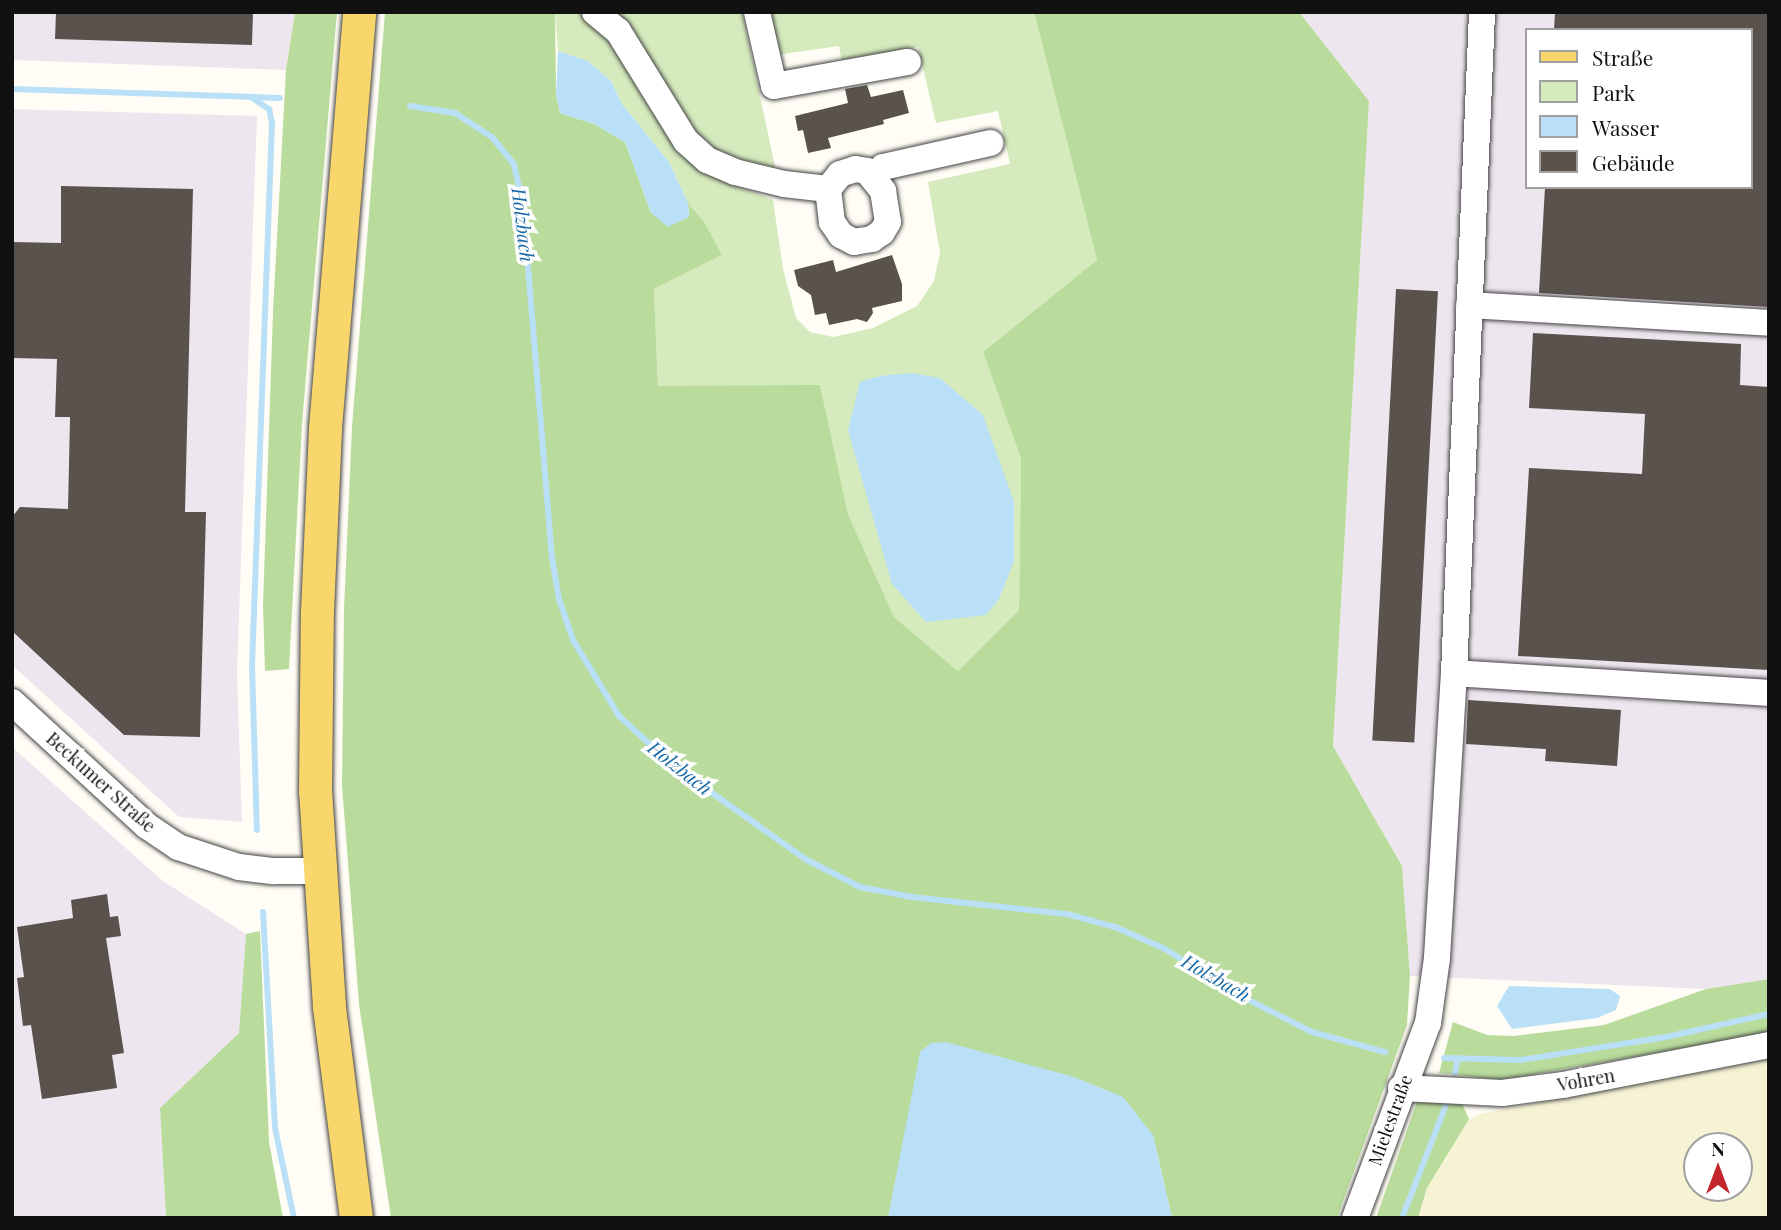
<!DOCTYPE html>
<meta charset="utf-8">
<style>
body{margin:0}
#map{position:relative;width:1781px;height:1230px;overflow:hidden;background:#fffdf5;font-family:"Playfair Display",serif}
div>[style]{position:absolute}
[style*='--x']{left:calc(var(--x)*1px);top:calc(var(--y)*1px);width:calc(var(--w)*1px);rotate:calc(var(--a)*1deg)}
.industrial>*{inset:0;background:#eee6ef}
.farmland>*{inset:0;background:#f6f3d4}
.green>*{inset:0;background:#d5ebbd}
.forest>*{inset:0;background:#b9dc9c}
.water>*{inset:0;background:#b9e0f7}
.stream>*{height:6px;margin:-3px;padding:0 3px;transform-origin:3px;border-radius:3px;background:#b9e0f7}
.building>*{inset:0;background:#5a524d;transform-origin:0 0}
.roads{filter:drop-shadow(0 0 2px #444) drop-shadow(0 0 2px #444)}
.minor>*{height:26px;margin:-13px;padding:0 13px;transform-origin:13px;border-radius:13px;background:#fff}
.major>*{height:33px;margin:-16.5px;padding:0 16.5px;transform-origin:16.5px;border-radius:16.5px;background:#f9d66b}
span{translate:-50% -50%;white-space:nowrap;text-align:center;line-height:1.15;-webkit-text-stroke:7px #fff;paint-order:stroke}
.street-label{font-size:18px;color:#111}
.water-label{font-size:19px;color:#1768a6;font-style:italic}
.frame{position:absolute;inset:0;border:14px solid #111;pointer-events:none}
.legend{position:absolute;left:1525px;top:28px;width:228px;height:161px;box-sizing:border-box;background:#fff;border:2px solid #a0a0a0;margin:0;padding:9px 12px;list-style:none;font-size:21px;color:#111}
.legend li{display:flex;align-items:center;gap:14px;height:35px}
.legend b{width:35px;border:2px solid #a0a0a0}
.north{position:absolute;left:1683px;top:1132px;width:70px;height:70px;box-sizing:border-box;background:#fff;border:2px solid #a0a0a0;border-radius:50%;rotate:0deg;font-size:19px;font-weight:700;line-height:28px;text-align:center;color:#111}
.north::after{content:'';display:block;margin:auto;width:24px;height:32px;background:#c4262e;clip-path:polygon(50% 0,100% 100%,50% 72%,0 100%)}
</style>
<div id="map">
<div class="industrial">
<div style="clip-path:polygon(12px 12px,295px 12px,286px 70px,12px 60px)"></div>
<div style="clip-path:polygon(evenodd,1299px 12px,1769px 12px,1769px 979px,1706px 989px,1410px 976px,1402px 866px,1333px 746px,1369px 101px,1299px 12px,1527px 30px,1751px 30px,1751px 187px,1527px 187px,1527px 30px)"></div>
<div style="clip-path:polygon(12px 109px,257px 116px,237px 672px,242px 822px,179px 817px,12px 665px)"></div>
<div style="clip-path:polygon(12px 747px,163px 881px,246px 934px,239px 1033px,160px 1108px,166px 1218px,12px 1218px)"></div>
</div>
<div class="farmland">
<div style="clip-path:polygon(evenodd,1769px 1059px,1769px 1218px,1418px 1218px,1427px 1188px,1469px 1119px,1480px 1114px,1769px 1059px,1697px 1146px,1739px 1146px,1739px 1188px,1697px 1188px,1697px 1146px)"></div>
</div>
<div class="green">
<div style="clip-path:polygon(555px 12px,586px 12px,725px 181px,773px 200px,783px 269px,796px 318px,810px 332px,833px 337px,873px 328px,917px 306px,934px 281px,940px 253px,928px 182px,1010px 164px,998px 111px,936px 123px,918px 47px,842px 62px,839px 46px,776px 55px,767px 12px,1034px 12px,1097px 260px,983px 352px,1021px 459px,1019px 610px,958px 671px,894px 617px,848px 514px,820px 386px,658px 386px,654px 289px,722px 255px,705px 223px,688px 203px,669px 162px,622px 104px,611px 81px,588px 61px,558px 51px)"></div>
<div style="clip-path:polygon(605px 12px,742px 12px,777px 176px,713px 155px)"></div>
</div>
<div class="forest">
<div style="clip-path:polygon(295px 12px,337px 12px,302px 424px,289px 669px,265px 671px,263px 606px,273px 312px,286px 70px)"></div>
<div style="clip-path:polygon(385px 12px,555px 12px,556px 94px,560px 113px,594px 124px,625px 142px,651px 213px,689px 217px,688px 203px,705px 223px,722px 255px,654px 289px,658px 386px,820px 385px,848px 514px,894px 617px,958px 671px,1019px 610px,1021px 459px,983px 352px,1097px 260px,1034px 12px,1299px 12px,1369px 101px,1333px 746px,1402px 866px,1410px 976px,1407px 1025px,1337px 1218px,1172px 1218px,1153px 1135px,898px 1169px,888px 1218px,391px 1218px,359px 1004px,342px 786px,344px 609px,352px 427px)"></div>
<div style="clip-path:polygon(260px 931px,269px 1142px,283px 1218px,166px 1218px,160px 1108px,239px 1033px,246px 934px)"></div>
<div style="clip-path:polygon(1769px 979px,1769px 1033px,1501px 1080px,1439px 1073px,1453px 1022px,1487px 1035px,1513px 1036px,1604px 1025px,1706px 989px)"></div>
<div style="clip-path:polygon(1419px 1096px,1460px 1099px,1469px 1119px,1427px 1188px,1418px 1218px,1376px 1218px)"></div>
</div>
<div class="water">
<div style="clip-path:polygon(558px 51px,588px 61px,611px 81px,622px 104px,669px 162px,688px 203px,689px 217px,668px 227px,651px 213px,625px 142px,594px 124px,560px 113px,556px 94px)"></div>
<div style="clip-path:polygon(911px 373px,940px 378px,983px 415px,1014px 502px,1014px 561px,999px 599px,986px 615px,926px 622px,892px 584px,848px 430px,860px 382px,880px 376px)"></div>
<div style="clip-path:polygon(1509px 986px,1610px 989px,1620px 996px,1616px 1010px,1597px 1018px,1512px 1029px,1497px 1006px)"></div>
<div style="clip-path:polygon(946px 1042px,1074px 1077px,1123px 1097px,1153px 1135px,1172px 1218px,888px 1218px,920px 1052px,931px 1043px)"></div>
</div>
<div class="stream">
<div style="--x:12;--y:89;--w:268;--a:1.9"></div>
<div style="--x:251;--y:97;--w:22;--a:34"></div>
<div style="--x:269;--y:109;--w:14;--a:78"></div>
<div style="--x:272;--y:123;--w:542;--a:92.11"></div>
<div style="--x:252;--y:665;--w:165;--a:88.3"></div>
<div style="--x:410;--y:106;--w:46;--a:8.8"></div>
<div style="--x:455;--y:113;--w:44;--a:33"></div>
<div style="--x:492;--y:137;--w:35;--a:51"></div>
<div style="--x:514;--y:164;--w:43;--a:77.9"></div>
<div style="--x:523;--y:206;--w:353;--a:85.3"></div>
<div style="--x:552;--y:558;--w:42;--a:80.3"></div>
<div style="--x:559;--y:599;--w:43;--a:71.1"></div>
<div style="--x:573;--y:640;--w:89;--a:58.8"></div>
<div style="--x:619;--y:716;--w:74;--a:42.3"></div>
<div style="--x:674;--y:766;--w:163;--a:35.3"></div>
<div style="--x:807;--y:860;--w:59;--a:27"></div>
<div style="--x:860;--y:887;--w:53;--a:10.9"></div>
<div style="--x:912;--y:897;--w:156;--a:6.3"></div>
<div style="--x:1067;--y:914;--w:50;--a:15.2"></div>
<div style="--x:1115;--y:927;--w:55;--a:23.7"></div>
<div style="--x:1165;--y:949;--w:85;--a:32"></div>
<div style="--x:1237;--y:994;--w:84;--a:26.9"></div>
<div style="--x:1312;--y:1032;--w:76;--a:15.3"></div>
<div style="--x:263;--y:912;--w:216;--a:86.8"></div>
<div style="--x:275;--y:1128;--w:92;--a:78.1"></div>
<div style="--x:1444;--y:1058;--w:77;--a:1.5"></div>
<div style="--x:1521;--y:1060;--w:147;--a:-9"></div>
<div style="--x:1666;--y:1037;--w:106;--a:-12.6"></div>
<div style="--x:1455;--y:1073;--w:15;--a:-79"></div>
<div style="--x:1402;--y:1218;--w:121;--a:-68.7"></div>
</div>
<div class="building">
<div style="clip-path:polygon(56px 12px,253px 12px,252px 45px,55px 39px)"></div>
<div style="clip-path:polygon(1555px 12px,1769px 12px,1769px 307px,1539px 293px,1545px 187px,1751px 187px,1751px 30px,1554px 30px)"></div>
<div style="clip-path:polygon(867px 85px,871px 97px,903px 90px,909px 113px,883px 120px,884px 124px,828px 138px,831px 148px,808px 153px,803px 130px,798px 131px,795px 116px,848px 103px,845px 89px)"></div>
<div style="clip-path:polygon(61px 186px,193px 189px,185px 512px,206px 512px,200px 737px,124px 735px,12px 631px,12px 517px,20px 507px,68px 509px,70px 417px,55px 417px,57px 359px,12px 358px,12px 242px,61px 243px)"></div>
<div style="clip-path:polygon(892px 255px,902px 284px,902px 301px,872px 308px,873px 313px,867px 322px,857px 319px,829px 325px,826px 313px,815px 315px,811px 295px,798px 286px,794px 270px,833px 260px,836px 272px)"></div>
<div style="left:1396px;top:289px;width:42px;height:452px;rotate:3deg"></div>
<div style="clip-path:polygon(1533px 333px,1741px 344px,1740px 385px,1769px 387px,1769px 670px,1518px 656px,1529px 468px,1642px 474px,1645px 414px,1529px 408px)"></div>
<div style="clip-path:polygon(1468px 700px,1621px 710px,1617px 766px,1545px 761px,1546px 749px,1466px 744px)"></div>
<div style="clip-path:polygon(107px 894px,110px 917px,118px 916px,121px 936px,106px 938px,124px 1053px,112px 1055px,117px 1088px,42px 1099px,31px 1025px,23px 1026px,17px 978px,24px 977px,17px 927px,73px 918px,71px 900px)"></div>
</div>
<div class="roads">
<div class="minor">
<div style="--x:595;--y:12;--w:30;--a:40"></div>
<div style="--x:618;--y:31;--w:129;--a:58.3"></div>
<div style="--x:686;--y:141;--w:28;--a:42"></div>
<div style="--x:707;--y:160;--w:30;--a:23"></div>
<div style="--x:735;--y:172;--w:50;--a:13.8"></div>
<div style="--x:784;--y:184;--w:44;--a:6.5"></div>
<div style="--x:757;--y:12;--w:76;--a:77.1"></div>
<div style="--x:774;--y:86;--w:136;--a:-10.2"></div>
<div style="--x:855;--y:169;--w:12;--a:9"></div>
<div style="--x:867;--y:171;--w:26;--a:51"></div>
<div style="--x:883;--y:191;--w:31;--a:81"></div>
<div style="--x:888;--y:222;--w:12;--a:121"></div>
<div style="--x:882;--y:232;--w:12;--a:145"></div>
<div style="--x:872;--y:239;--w:18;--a:171"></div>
<div style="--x:854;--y:242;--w:15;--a:-152"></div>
<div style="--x:841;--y:235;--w:16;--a:-125"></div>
<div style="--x:832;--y:222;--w:33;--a:-97"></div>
<div style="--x:828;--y:189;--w:19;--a:-51"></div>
<div style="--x:840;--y:174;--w:16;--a:-18"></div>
<div style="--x:874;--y:178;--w:14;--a:-51"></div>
<div style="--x:883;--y:167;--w:110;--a:-12.6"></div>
<div style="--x:1469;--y:305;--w:301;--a:3.4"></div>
<div style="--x:1454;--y:673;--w:316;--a:3.6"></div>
<div style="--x:12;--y:702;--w:183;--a:42.6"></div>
<div style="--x:147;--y:826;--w:37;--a:34"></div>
<div style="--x:178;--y:847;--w:64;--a:18.2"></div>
<div style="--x:239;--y:867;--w:35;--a:7"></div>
<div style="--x:274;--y:871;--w:45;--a:0"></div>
<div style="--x:1401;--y:1088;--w:101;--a:2.8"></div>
<div style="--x:1502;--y:1093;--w:62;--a:-7.5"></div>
<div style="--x:1563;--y:1085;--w:210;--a:-11"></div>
<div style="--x:1355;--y:1218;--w:208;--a:-69.5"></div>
<div style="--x:1428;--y:1023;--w:66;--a:-82.1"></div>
<div style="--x:1437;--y:958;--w:286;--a:-86.6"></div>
<div style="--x:1454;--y:673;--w:662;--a:-87.57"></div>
</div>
<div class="major">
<div style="--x:356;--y:1218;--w:214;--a:-97.3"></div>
<div style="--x:329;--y:1006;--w:214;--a:-93.7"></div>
<div style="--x:315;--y:792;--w:180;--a:-89.4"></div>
<div style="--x:317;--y:612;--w:184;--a:-87.5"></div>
<div style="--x:325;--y:428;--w:417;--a:-85.3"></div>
</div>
</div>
<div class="street-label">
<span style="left:101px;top:782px;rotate:42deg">Beckumer Straße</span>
<span style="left:1586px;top:1080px;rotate:-10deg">Vohren</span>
<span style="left:1390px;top:1120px;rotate:-70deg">Mielestraße</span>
</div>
<div class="water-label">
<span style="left:523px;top:225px;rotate:83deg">Holzbach</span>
<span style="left:680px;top:768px;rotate:38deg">Holzbach</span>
<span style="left:1216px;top:978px;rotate:30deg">Holzbach</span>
</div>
<div class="frame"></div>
<ul class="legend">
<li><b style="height:9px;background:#f9d66b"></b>Straße</li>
<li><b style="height:19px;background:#d5ebbd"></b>Park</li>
<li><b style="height:19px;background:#b9e0f7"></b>Wasser</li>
<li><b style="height:19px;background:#5a524d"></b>Gebäude</li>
</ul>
<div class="north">N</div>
</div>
